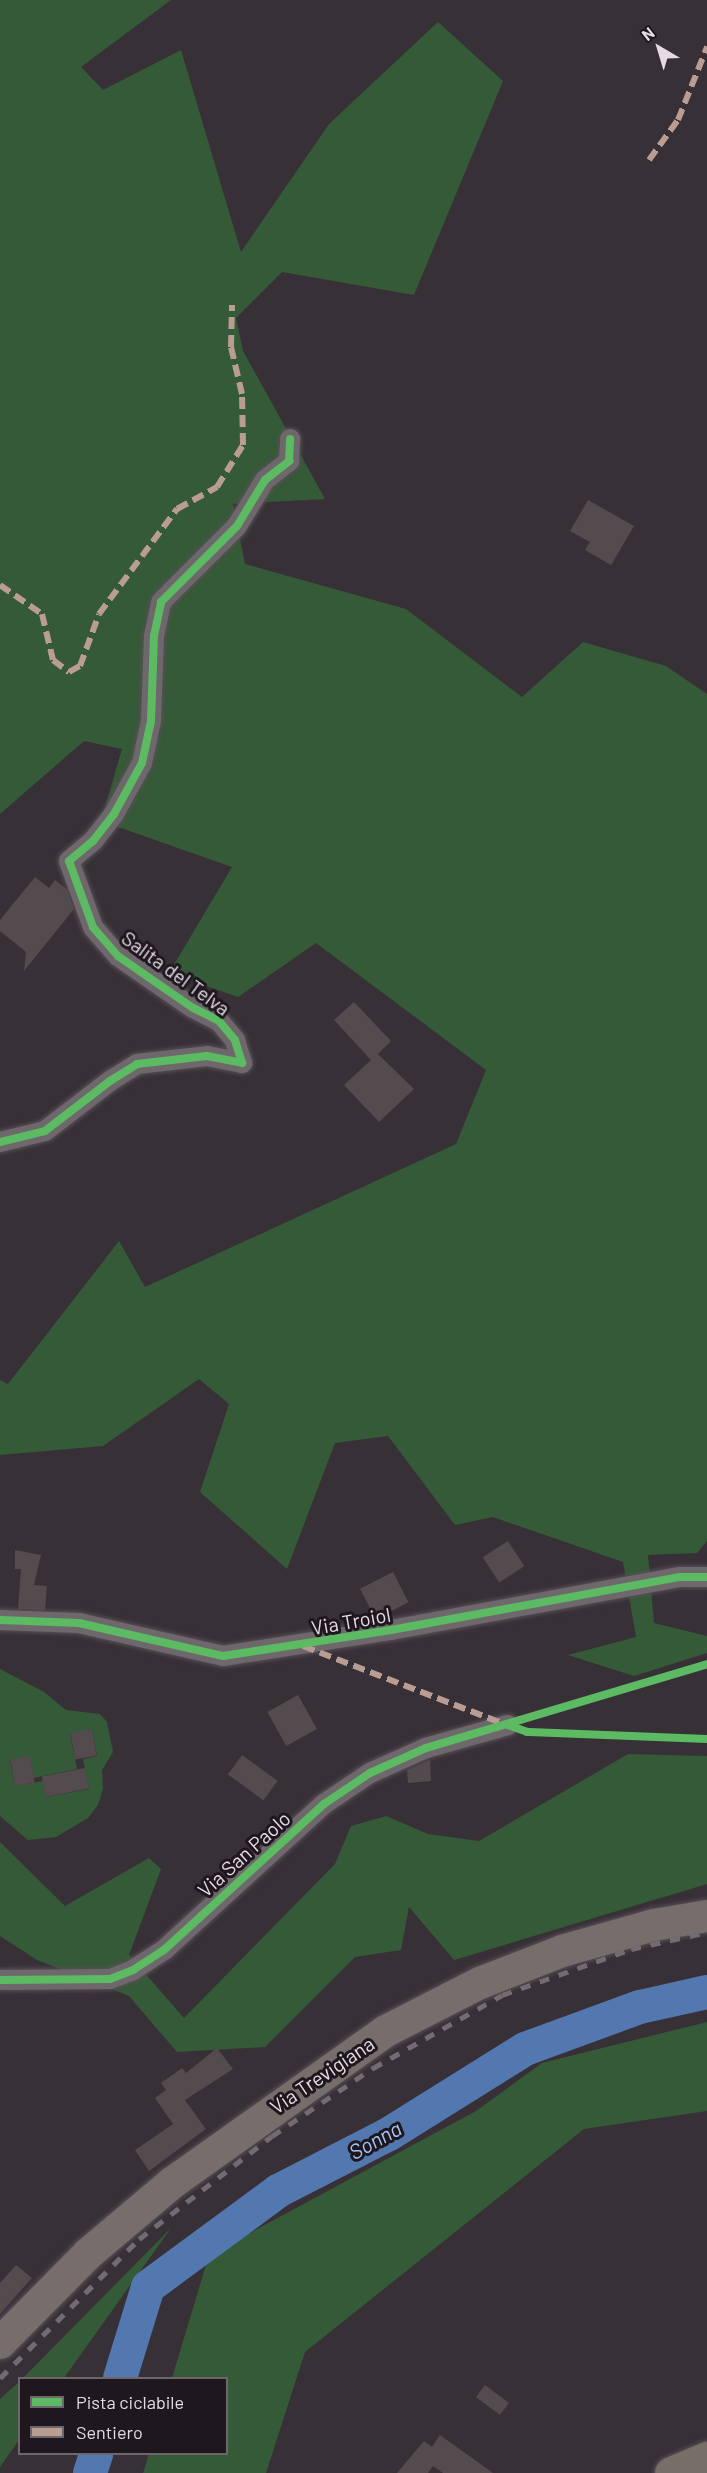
<!DOCTYPE html>
<style>
body{margin:0}
#map{position:relative;width:707px;height:2473px;overflow:hidden;background:#383037;font-family:Barlow,sans-serif}
div>[style]{position:absolute}
[style*='--x']{left:calc(var(--x)*1px);top:calc(var(--y)*1px);width:calc(var(--w)*1px);rotate:calc(var(--a)*1deg)}
.green>*{inset:0;background:#355a37}
.river>*{height:34px;margin:-17px;padding:0 17px;transform-origin:17px;border-radius:17px;background:#5378af}
.building>*{inset:0;background:#534b4d;transform-origin:0 0}
.roads{filter:drop-shadow(0 0 2px #574f56) drop-shadow(0 0 2px #574f56)}
.minor>*{height:20px;margin:-10px;padding:0 10px;transform-origin:10px;border-radius:10px;background:#6e686d}
.primary>*{height:32px;margin:-16px;padding:0 16px;transform-origin:16px;border-radius:16px;background:#776d6b}
.trunk>*{height:33px;margin:-16.5px;padding:0 16.5px;transform-origin:16.5px;border-radius:16.5px;background:#786e68}
.rail>*{height:4.5px;margin-top:-2.25px;transform-origin:0;background:repeating-linear-gradient(90deg,#726c72 0 10px,transparent 0 20px)}
.quiet>*{height:6px;margin-top:-3px;transform-origin:0;background:repeating-linear-gradient(90deg,#b99d93 0 12px,transparent 0 18px)}
.cycleway>*{height:8px;margin:-4px;padding:0 4px;transform-origin:4px;border-radius:4px;background:#5cba63}
span{translate:-50% -50%;white-space:nowrap;text-align:center;line-height:1.15;-webkit-text-stroke:6px #1e181e;paint-order:stroke}
.street-label{font-size:20px;color:#e5dbe4}
.water-label{font-size:21px;color:#a4c6f8;font-style:italic}
.legend{position:absolute;left:18px;top:2377px;width:210px;height:78px;box-sizing:border-box;background:#1e181e;border:2px solid #6e666d;margin:0;padding:8px 10px;list-style:none;font-size:18px;color:#e5dbe4}
.legend li{display:flex;align-items:center;gap:12px;height:30px}
.legend b{width:30px;border:2px solid #6e666d}
.north{position:absolute;left:629px;top:18px;width:60px;height:60px;-webkit-text-stroke:4px #1e181e;paint-order:stroke;rotate:322deg;font-size:16px;font-weight:700;line-height:24px;text-align:center;color:#e5dbe4}
.north::after{content:'';display:block;margin:auto;width:21px;height:27px;background:#e5dbe4;clip-path:polygon(50% 0,100% 100%,50% 72%,0 100%)}
</style>
<div id="map">
<div class="green">
<div style="clip-path:polygon(0 0,171px 0,81px 67px,103px 90px,181px 50px,241px 252px,329px 124px,438px 22px,503px 81px,414px 295px,282px 272px,236px 318px,243px 351px,325px 499px,233px 504px,245px 564px,406px 609px,522px 697px,583px 642px,666px 666px,707px 694px,707px 1541px,697px 1553px,648px 1555px,654px 1623px,707px 1636px,707px 1653px,634px 1676px,568px 1655px,636px 1637px,623px 1562px,493px 1517px,455px 1525px,388px 1436px,335px 1443px,287px 1569px,200px 1492px,229px 1404px,199px 1379px,103px 1446px,0 1455px,0 1380px,8px 1384px,119px 1241px,145px 1287px,456px 1144px,486px 1070px,316px 943px,238px 997px,169px 973px,232px 867px,101px 821px,122px 749px,84px 741px,0 814px)"></div>
<div style="clip-path:polygon(evenodd,0 1669px,44px 1692px,66px 1710px,100px 1714px,107px 1722px,113px 1752px,102px 1770px,103px 1789px,98px 1805px,88px 1818px,56px 1837px,28px 1840px,0 1816px,0 1669px,92px 1729px,97px 1756px,83px 1759px,89px 1789px,46px 1797px,43px 1781px,15px 1786px,10px 1760px,34px 1778px,77px 1769px,70px 1734px,92px 1729px)"></div>
<div style="clip-path:polygon(628px 1754px,707px 1756px,707px 1884px,454px 1960px,409px 1907px,401px 1950px,355px 1957px,265px 2047px,177px 2052px,129px 1996px,37px 1960px,0 1936px,0 1842px,65px 1906px,149px 1858px,161px 1869px,129px 1955px,184px 2018px,335px 1864px,351px 1826px,386px 1816px,428px 1834px,479px 1841px)"></div>
<div style="clip-path:polygon(707px 2022px,707px 2111px,584px 2129px,305px 2352px,266px 2473px,143px 2473px,149px 2454px,226px 2454px,226px 2378px,172px 2378px,209px 2255px,476px 2111px,542px 2063px)"></div>
<div style="clip-path:polygon(171px 2228px,64px 2378px,23px 2378px)"></div>
<div style="clip-path:polygon(19px 2382px,19px 2440px,0 2467px,0 2399px)"></div>
</div>
<div class="river">
<div style="--x:120;--y:2378;--w:95;--a:-72.9"></div>
<div style="--x:148;--y:2287;--w:162;--a:-36.4"></div>
<div style="--x:278;--y:2191;--w:125;--a:-27.2"></div>
<div style="--x:389;--y:2134;--w:160;--a:-32"></div>
<div style="--x:525;--y:2049;--w:122;--a:-20.1"></div>
<div style="--x:640;--y:2007;--w:69;--a:-12.6"></div>
<div style="--x:90;--y:2473;--w:20;--a:-72"></div>
</div>
<div class="building">
<div style="clip-path:polygon(588px 500px,634px 526px,611px 565px,585px 550px,590px 542px,570px 531px)"></div>
<div style="clip-path:polygon(35px 877px,49px 888px,55px 880px,67px 889px,74px 909px,24px 971px,26px 952px,0 931px,0 920px)"></div>
<div style="clip-path:polygon(354px 1002px,391px 1041px,378px 1054px,414px 1089px,379px 1122px,344px 1085px,371px 1060px,334px 1020px)"></div>
<div style="left:508px;top:1541px;width:30px;height:30px;rotate:57deg"></div>
<div style="clip-path:polygon(15px 1550px,41px 1555px,34px 1585px,47px 1586px,45px 1610px,18px 1609px,21px 1569px,15px 1569px)"></div>
<div style="left:393px;top:1572px;width:34px;height:37px;rotate:63deg"></div>
<div style="left:298px;top:1695px;width:39px;height:35px;rotate:61deg"></div>
<div style="left:92px;top:1729px;width:27px;height:22px;rotate:80deg"></div>
<div style="left:242px;top:1755px;width:44px;height:24px;rotate:36deg"></div>
<div style="left:30px;top:1756px;width:27px;height:20px;rotate:80deg"></div>
<div style="clip-path:polygon(430px 1760px,431px 1781px,408px 1783px,407px 1770px)"></div>
<div style="left:85px;top:1768px;width:21px;height:44px;rotate:79deg"></div>
<div style="clip-path:polygon(217px 2048px,233px 2069px,185px 2100px,206px 2129px,149px 2171px,135px 2150px,173px 2124px,155px 2098px,166px 2090px,161px 2083px,182px 2068px,186px 2073px)"></div>
<div style="clip-path:polygon(16px 2265px,32px 2278px,0 2314px,0 2283px)"></div>
<div style="left:485px;top:2385px;width:30px;height:15px;rotate:37deg"></div>
<div style="clip-path:polygon(440px 2435px,493px 2473px,443px 2473px,433px 2466px,428px 2473px,397px 2473px,424px 2441px,432px 2447px)"></div>
</div>
<div class="roads">
<div class="minor">
<div style="--x:0;--y:1142;--w:46;--a:-13.7"></div>
<div style="--x:45;--y:1131;--w:82;--a:-37.6"></div>
<div style="--x:110;--y:1081;--w:32;--a:-32"></div>
<div style="--x:137;--y:1064;--w:70;--a:-6.5"></div>
<div style="--x:207;--y:1056;--w:36;--a:11"></div>
<div style="--x:242;--y:1063;--w:24;--a:-107"></div>
<div style="--x:235;--y:1040;--w:25;--a:-130"></div>
<div style="--x:219;--y:1021;--w:29;--a:-153"></div>
<div style="--x:193;--y:1008;--w:91;--a:-145.3"></div>
<div style="--x:118;--y:956;--w:38;--a:-131"></div>
<div style="--x:93;--y:927;--w:70;--a:-110"></div>
<div style="--x:69;--y:861;--w:31;--a:-40"></div>
<div style="--x:93;--y:841;--w:34;--a:-52"></div>
<div style="--x:114;--y:814;--w:58;--a:-61.2"></div>
<div style="--x:142;--y:763;--w:43;--a:-77.9"></div>
<div style="--x:151;--y:721;--w:85;--a:-88"></div>
<div style="--x:154;--y:636;--w:35;--a:-78"></div>
<div style="--x:161;--y:602;--w:107;--a:-45"></div>
<div style="--x:237;--y:526;--w:54;--a:-58.7"></div>
<div style="--x:265;--y:480;--w:31;--a:-38"></div>
<div style="--x:289;--y:461;--w:22;--a:-87"></div>
<div style="--x:0;--y:1620;--w:79;--a:2.2"></div>
<div style="--x:79;--y:1623;--w:148;--a:12.9"></div>
<div style="--x:223;--y:1656;--w:170;--a:-8.8"></div>
<div style="--x:391;--y:1630;--w:294;--a:-10.4"></div>
<div style="--x:680;--y:1577;--w:27;--a:0"></div>
<div style="--x:0;--y:1980;--w:110;--a:-0.5"></div>
<div style="--x:110;--y:1979;--w:25;--a:-21"></div>
<div style="--x:133;--y:1970;--w:37;--a:-33"></div>
<div style="--x:164;--y:1950;--w:217;--a:-42.4"></div>
<div style="--x:324;--y:1804;--w:55;--a:-34"></div>
<div style="--x:370;--y:1773;--w:61;--a:-24.1"></div>
<div style="--x:426;--y:1748;--w:85;--a:-15.7"></div>
</div>
<div class="primary">
<div style="--x:0;--y:2343;--w:125;--a:-45.3"></div>
<div style="--x:88;--y:2254;--w:110;--a:-40.2"></div>
<div style="--x:172;--y:2183;--w:262;--a:-35.4"></div>
<div style="--x:386;--y:2031;--w:106;--a:-27.1"></div>
<div style="--x:480;--y:1983;--w:88;--a:-21.3"></div>
<div style="--x:562;--y:1951;--w:96;--a:-15.8"></div>
<div style="--x:654;--y:1925;--w:54;--a:-9.6"></div>
</div>
<div class="trunk">
<div style="--x:671;--y:2473;--w:39;--a:-23"></div>
</div>
</div>
<div class="rail">
<div style="--x:0;--y:2378;--w:197;--a:-45"></div>
<div style="--x:139;--y:2239;--w:168;--a:-37.8"></div>
<div style="--x:272;--y:2136;--w:122;--a:-34"></div>
<div style="--x:373;--y:2068;--w:148;--a:-29.5"></div>
<div style="--x:502;--y:1995;--w:137;--a:-19.6"></div>
<div style="--x:631;--y:1949;--w:78;--a:-12.6"></div>
</div>
<div class="quiet">
<div style="--x:649;--y:160;--w:49;--a:-54.1"></div>
<div style="--x:678;--y:120;--w:79;--a:-68.3"></div>
<div style="--x:0;--y:585;--w:51;--a:34.6"></div>
<div style="--x:42;--y:614;--w:47;--a:76.6"></div>
<div style="--x:53;--y:660;--w:20;--a:37"></div>
<div style="--x:69;--y:672;--w:13;--a:-29"></div>
<div style="--x:80;--y:666;--w:55;--a:-69.9"></div>
<div style="--x:99;--y:614;--w:131;--a:-53.4"></div>
<div style="--x:177;--y:509;--w:46;--a:-28.8"></div>
<div style="--x:217;--y:487;--w:49;--a:-58.2"></div>
<div style="--x:243;--y:445;--w:51;--a:-91.1"></div>
<div style="--x:242;--y:394;--w:48;--a:-103.2"></div>
<div style="--x:231;--y:347;--w:42;--a:-88.6"></div>
<div style="--x:303;--y:1646;--w:216;--a:21.2"></div>
</div>
<div class="cycleway">
<div style="--x:0;--y:1142;--w:46;--a:-13.7"></div>
<div style="--x:45;--y:1131;--w:82;--a:-37.6"></div>
<div style="--x:110;--y:1081;--w:32;--a:-32"></div>
<div style="--x:137;--y:1064;--w:70;--a:-6.5"></div>
<div style="--x:207;--y:1056;--w:36;--a:11"></div>
<div style="--x:242;--y:1063;--w:24;--a:-107"></div>
<div style="--x:235;--y:1040;--w:25;--a:-130"></div>
<div style="--x:219;--y:1021;--w:29;--a:-153"></div>
<div style="--x:193;--y:1008;--w:91;--a:-145.3"></div>
<div style="--x:118;--y:956;--w:38;--a:-131"></div>
<div style="--x:93;--y:927;--w:70;--a:-110"></div>
<div style="--x:69;--y:861;--w:31;--a:-40"></div>
<div style="--x:93;--y:841;--w:34;--a:-52"></div>
<div style="--x:114;--y:814;--w:58;--a:-61.2"></div>
<div style="--x:142;--y:763;--w:43;--a:-77.9"></div>
<div style="--x:151;--y:721;--w:85;--a:-88"></div>
<div style="--x:154;--y:636;--w:35;--a:-78"></div>
<div style="--x:161;--y:602;--w:107;--a:-45"></div>
<div style="--x:237;--y:526;--w:54;--a:-58.7"></div>
<div style="--x:265;--y:480;--w:31;--a:-38"></div>
<div style="--x:289;--y:461;--w:22;--a:-87"></div>
<div style="--x:0;--y:1620;--w:79;--a:2.2"></div>
<div style="--x:79;--y:1623;--w:148;--a:12.9"></div>
<div style="--x:223;--y:1656;--w:170;--a:-8.8"></div>
<div style="--x:391;--y:1630;--w:294;--a:-10.4"></div>
<div style="--x:680;--y:1577;--w:27;--a:0"></div>
<div style="--x:508;--y:1725;--w:20;--a:20"></div>
<div style="--x:527;--y:1732;--w:180;--a:2.2"></div>
<div style="--x:0;--y:1980;--w:110;--a:-0.5"></div>
<div style="--x:110;--y:1979;--w:25;--a:-21"></div>
<div style="--x:133;--y:1970;--w:37;--a:-33"></div>
<div style="--x:164;--y:1950;--w:217;--a:-42.4"></div>
<div style="--x:324;--y:1804;--w:55;--a:-34"></div>
<div style="--x:370;--y:1773;--w:61;--a:-24.1"></div>
<div style="--x:426;--y:1748;--w:293;--a:-16.6"></div>
</div>
<div class="street-label">
<span style="left:176px;top:973px;rotate:36deg">Salita del Telva</span>
<span style="left:351px;top:1621px;rotate:-10deg">Via Troiol</span>
<span style="left:244px;top:1854px;rotate:-42deg">Via San Paolo</span>
<span style="left:322px;top:2075px;rotate:-34deg">Via Trevigiana</span>
</div>
<div class="water-label">
<span style="left:375px;top:2140px;rotate:-29deg">Sonna</span>
</div>
<ul class="legend">
<li><b style="height:8px;background:#5cba63"></b>Pista ciclabile</li>
<li><b style="height:8px;background:#b99d93"></b>Sentiero</li>
</ul>
<div class="north">N</div>
</div>
